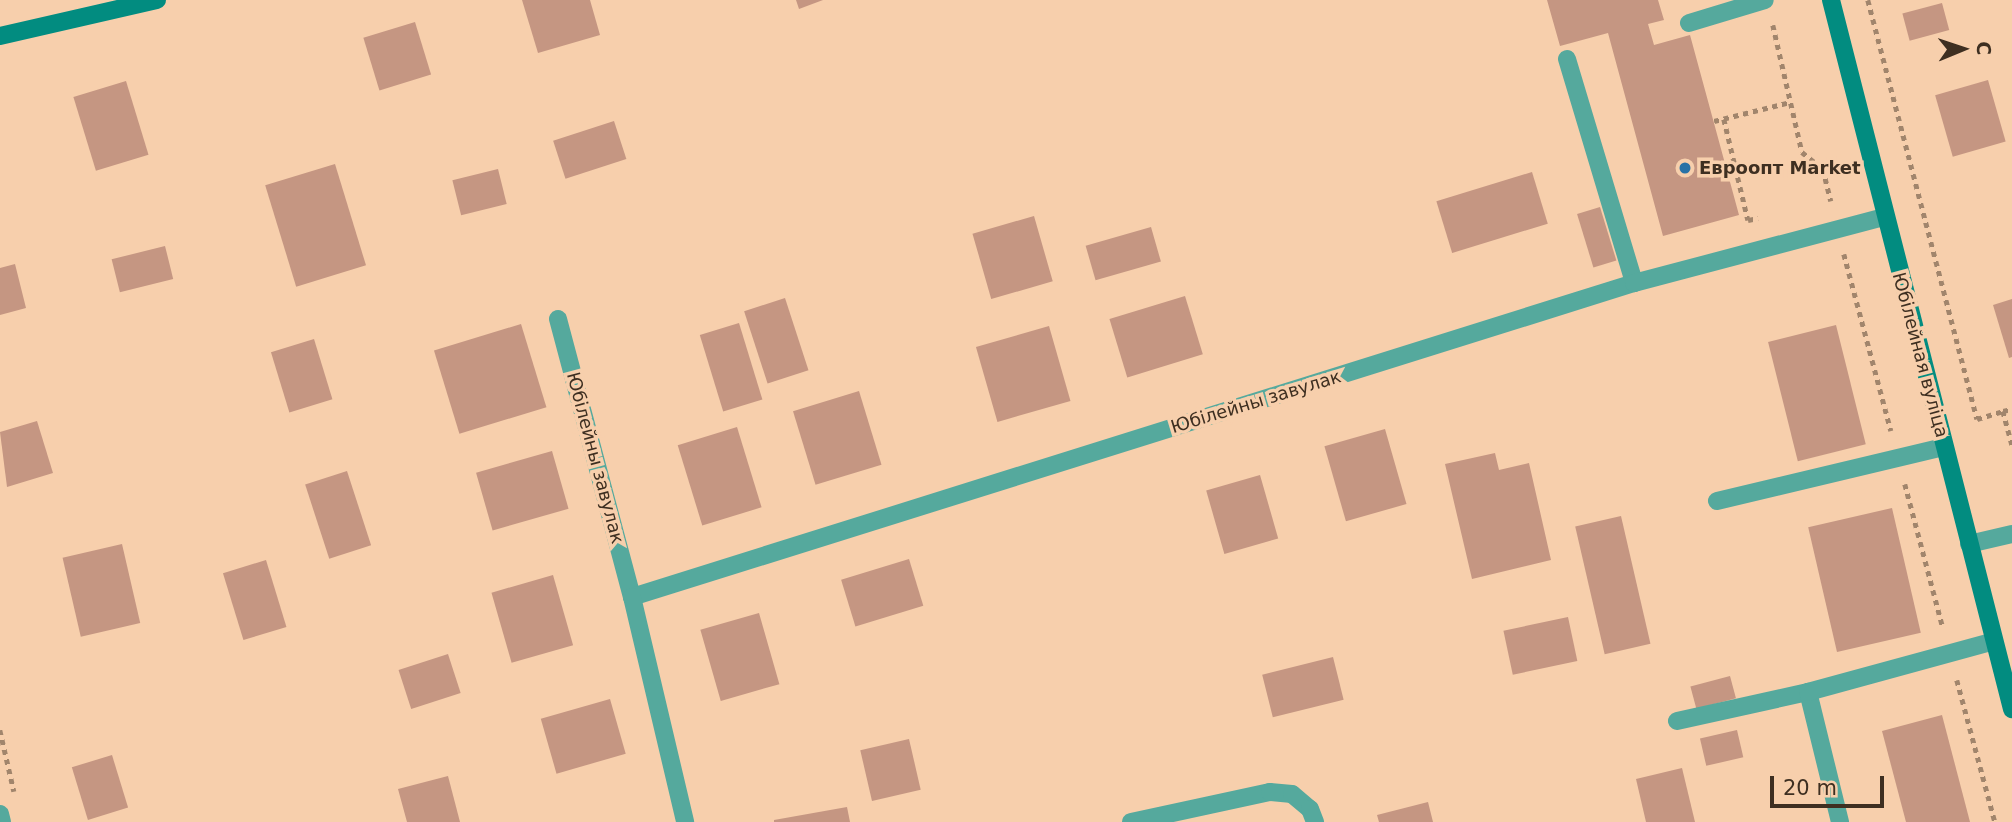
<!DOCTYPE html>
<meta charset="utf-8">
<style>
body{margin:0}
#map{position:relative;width:2012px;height:822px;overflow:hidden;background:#f7cfac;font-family:"DejaVu Sans",sans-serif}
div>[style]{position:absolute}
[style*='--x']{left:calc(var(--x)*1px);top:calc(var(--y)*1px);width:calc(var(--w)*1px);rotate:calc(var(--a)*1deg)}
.building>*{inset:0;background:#c59682;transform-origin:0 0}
.path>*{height:4.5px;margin-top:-2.25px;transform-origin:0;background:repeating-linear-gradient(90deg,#a1856c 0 5px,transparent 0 10px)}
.lane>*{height:18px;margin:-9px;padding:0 9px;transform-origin:9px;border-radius:9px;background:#55a99d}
.street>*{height:18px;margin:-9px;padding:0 9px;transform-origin:9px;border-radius:9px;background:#55a99d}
.secondary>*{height:18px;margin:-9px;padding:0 9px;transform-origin:9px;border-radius:9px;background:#028c80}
.dots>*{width:19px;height:19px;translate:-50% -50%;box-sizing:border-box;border:4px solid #f7cfac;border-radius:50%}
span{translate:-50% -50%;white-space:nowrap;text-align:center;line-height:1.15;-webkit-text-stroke:7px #f7cfac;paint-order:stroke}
.poi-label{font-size:18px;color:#3e2f21;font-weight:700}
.left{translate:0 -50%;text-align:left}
.street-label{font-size:18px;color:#3e2f21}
.north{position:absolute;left:1928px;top:14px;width:70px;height:70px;-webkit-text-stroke:5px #f7cfac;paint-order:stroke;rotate:88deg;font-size:19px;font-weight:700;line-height:28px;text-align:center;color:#3e2f21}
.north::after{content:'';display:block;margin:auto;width:24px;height:32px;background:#3e2f21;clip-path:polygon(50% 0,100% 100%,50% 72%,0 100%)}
.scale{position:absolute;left:1770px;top:776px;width:114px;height:32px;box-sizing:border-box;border:4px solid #3e2f21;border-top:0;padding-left:9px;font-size:21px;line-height:24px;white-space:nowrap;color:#3e2f21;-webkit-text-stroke:5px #f7cfac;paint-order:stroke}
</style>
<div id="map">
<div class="building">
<div style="clip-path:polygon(522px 0,590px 0,600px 35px,538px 53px)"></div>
<div style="clip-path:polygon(796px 0,823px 0,799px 9px)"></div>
<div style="clip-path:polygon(1547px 0,1658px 0,1664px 20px,1648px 24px,1654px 45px,1690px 35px,1739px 215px,1663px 236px,1608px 33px,1560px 46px)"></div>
<div style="left:1942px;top:3px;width:28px;height:41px;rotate:75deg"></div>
<div style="left:415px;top:22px;width:55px;height:54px;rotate:73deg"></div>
<div style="left:1988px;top:80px;width:64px;height:55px;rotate:74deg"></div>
<div style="left:126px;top:81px;width:77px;height:55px;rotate:73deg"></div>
<div style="left:614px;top:121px;width:40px;height:64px;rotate:72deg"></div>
<div style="left:335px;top:164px;width:106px;height:73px;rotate:73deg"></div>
<div style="left:498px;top:169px;width:36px;height:47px;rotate:76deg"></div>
<div style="left:1532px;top:172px;width:54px;height:100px;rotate:73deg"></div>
<div style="left:1600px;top:207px;width:56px;height:24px;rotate:73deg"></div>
<div style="left:1034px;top:216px;width:68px;height:64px;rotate:74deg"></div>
<div style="left:1151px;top:227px;width:36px;height:68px;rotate:74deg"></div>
<div style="left:165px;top:246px;width:34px;height:55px;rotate:76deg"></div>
<div style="clip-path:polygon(15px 264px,26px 308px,0 315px,0 268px)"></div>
<div style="left:1185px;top:296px;width:61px;height:79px;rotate:73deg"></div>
<div style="left:785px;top:298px;width:76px;height:43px;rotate:72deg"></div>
<div style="clip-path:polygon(2012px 299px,2012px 357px,2009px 358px,1993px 305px)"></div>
<div style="left:739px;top:323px;width:80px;height:41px;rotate:73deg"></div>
<div style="left:521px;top:324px;width:87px;height:91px;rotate:73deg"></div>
<div style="left:1836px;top:325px;width:123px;height:70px;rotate:76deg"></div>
<div style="left:1049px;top:326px;width:78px;height:76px;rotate:74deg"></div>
<div style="left:314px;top:339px;width:63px;height:45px;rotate:73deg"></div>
<div style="left:859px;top:391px;width:77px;height:69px;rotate:73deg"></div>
<div style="clip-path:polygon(37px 421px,53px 473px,7px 487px,0 432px)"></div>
<div style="left:737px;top:427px;width:84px;height:62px;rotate:73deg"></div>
<div style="left:1385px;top:429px;width:78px;height:63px;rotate:74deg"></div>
<div style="left:552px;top:451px;width:60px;height:79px;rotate:74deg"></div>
<div style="clip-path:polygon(1495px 453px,1499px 470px,1529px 463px,1551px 560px,1472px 579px,1445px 464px)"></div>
<div style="left:347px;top:471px;width:78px;height:44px;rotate:72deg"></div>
<div style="left:1260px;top:475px;width:66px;height:56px;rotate:74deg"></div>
<div style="left:1892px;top:508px;width:128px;height:86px;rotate:77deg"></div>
<div style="left:1621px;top:516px;width:131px;height:47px;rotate:77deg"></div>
<div style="left:122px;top:544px;width:81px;height:61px;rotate:77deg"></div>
<div style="left:909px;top:559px;width:49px;height:71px;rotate:73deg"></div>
<div style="left:266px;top:560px;width:70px;height:45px;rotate:73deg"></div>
<div style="left:553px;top:575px;width:73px;height:64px;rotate:74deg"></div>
<div style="left:759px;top:613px;width:74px;height:61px;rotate:74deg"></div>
<div style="left:1568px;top:617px;width:45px;height:66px;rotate:78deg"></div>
<div style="left:448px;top:654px;width:41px;height:52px;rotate:72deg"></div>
<div style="left:1333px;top:657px;width:44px;height:73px;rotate:76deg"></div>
<div style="left:1730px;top:676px;width:23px;height:41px;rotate:75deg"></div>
<div style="left:610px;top:699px;width:57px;height:72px;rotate:74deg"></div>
<div style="clip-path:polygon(1942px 715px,1970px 822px,1906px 822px,1882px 731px)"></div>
<div style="left:1737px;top:730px;width:28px;height:38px;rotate:77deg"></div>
<div style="left:909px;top:739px;width:52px;height:50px;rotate:77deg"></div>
<div style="left:112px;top:755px;width:55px;height:42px;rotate:73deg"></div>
<div style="clip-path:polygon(1682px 768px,1695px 822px,1646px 822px,1636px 779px)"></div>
<div style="clip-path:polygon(448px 776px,460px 822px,407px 822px,398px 789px)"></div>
<div style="clip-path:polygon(1428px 802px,1433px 822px,1379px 822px,1377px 815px)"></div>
<div style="clip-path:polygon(847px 807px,850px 822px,774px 822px,774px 820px)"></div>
</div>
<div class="path">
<div style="--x:1868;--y:0;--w:433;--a:75.4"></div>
<div style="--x:1977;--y:419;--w:27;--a:-17"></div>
<div style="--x:2003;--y:411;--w:35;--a:75"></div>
<div style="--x:1773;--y:25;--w:130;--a:77.1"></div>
<div style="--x:1802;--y:152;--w:27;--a:39"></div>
<div style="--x:1823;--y:169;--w:33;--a:76"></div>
<div style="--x:1724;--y:119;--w:104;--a:76.6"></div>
<div style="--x:1748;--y:220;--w:10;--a:-11"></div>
<div style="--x:1714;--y:121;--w:78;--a:-14"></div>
<div style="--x:1844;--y:254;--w:183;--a:75.1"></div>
<div style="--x:2003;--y:411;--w:9;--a:-13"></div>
<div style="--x:1905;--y:484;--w:149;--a:75.2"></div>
<div style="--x:1957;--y:680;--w:147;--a:75"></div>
<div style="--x:0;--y:730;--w:63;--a:77.1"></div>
</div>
<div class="lane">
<div style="--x:1689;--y:23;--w:79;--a:-16.8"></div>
<div style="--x:1567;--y:59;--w:234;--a:73.3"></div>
<div style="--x:1717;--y:501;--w:233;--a:-13.4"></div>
<div style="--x:1969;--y:544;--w:44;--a:-13.1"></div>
<div style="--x:1677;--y:721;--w:134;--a:-12.5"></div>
<div style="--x:1840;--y:822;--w:134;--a:-103.8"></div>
<div style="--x:1808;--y:692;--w:193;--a:-15.3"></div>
</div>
<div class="street">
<div style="--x:558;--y:319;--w:288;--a:75.1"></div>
<div style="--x:632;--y:597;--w:1050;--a:-17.4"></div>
<div style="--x:1634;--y:283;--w:258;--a:-14.8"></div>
<div style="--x:632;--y:597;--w:231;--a:76.7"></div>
<div style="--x:0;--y:814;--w:8;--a:76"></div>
<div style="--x:1131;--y:822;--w:142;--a:-12.2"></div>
<div style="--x:1270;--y:792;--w:22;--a:5"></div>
<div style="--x:1292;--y:794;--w:23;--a:40"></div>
<div style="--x:1310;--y:809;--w:14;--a:69"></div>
</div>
<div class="secondary">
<div style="--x:1831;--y:0;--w:732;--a:75.68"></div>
<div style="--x:0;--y:36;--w:161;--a:-12.9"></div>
</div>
<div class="dots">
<div style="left:1685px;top:168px;background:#2972a6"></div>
</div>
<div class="poi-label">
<span class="left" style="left:1699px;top:168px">Евроопт Market</span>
</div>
<div class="street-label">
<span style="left:1920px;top:355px;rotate:75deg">Юбілейная вуліца</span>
<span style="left:1256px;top:402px;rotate:-17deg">Юбілейны завулак</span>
<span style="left:595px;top:458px;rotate:75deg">Юбілейны завулак</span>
</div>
<div class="north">С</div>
<div class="scale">20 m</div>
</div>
